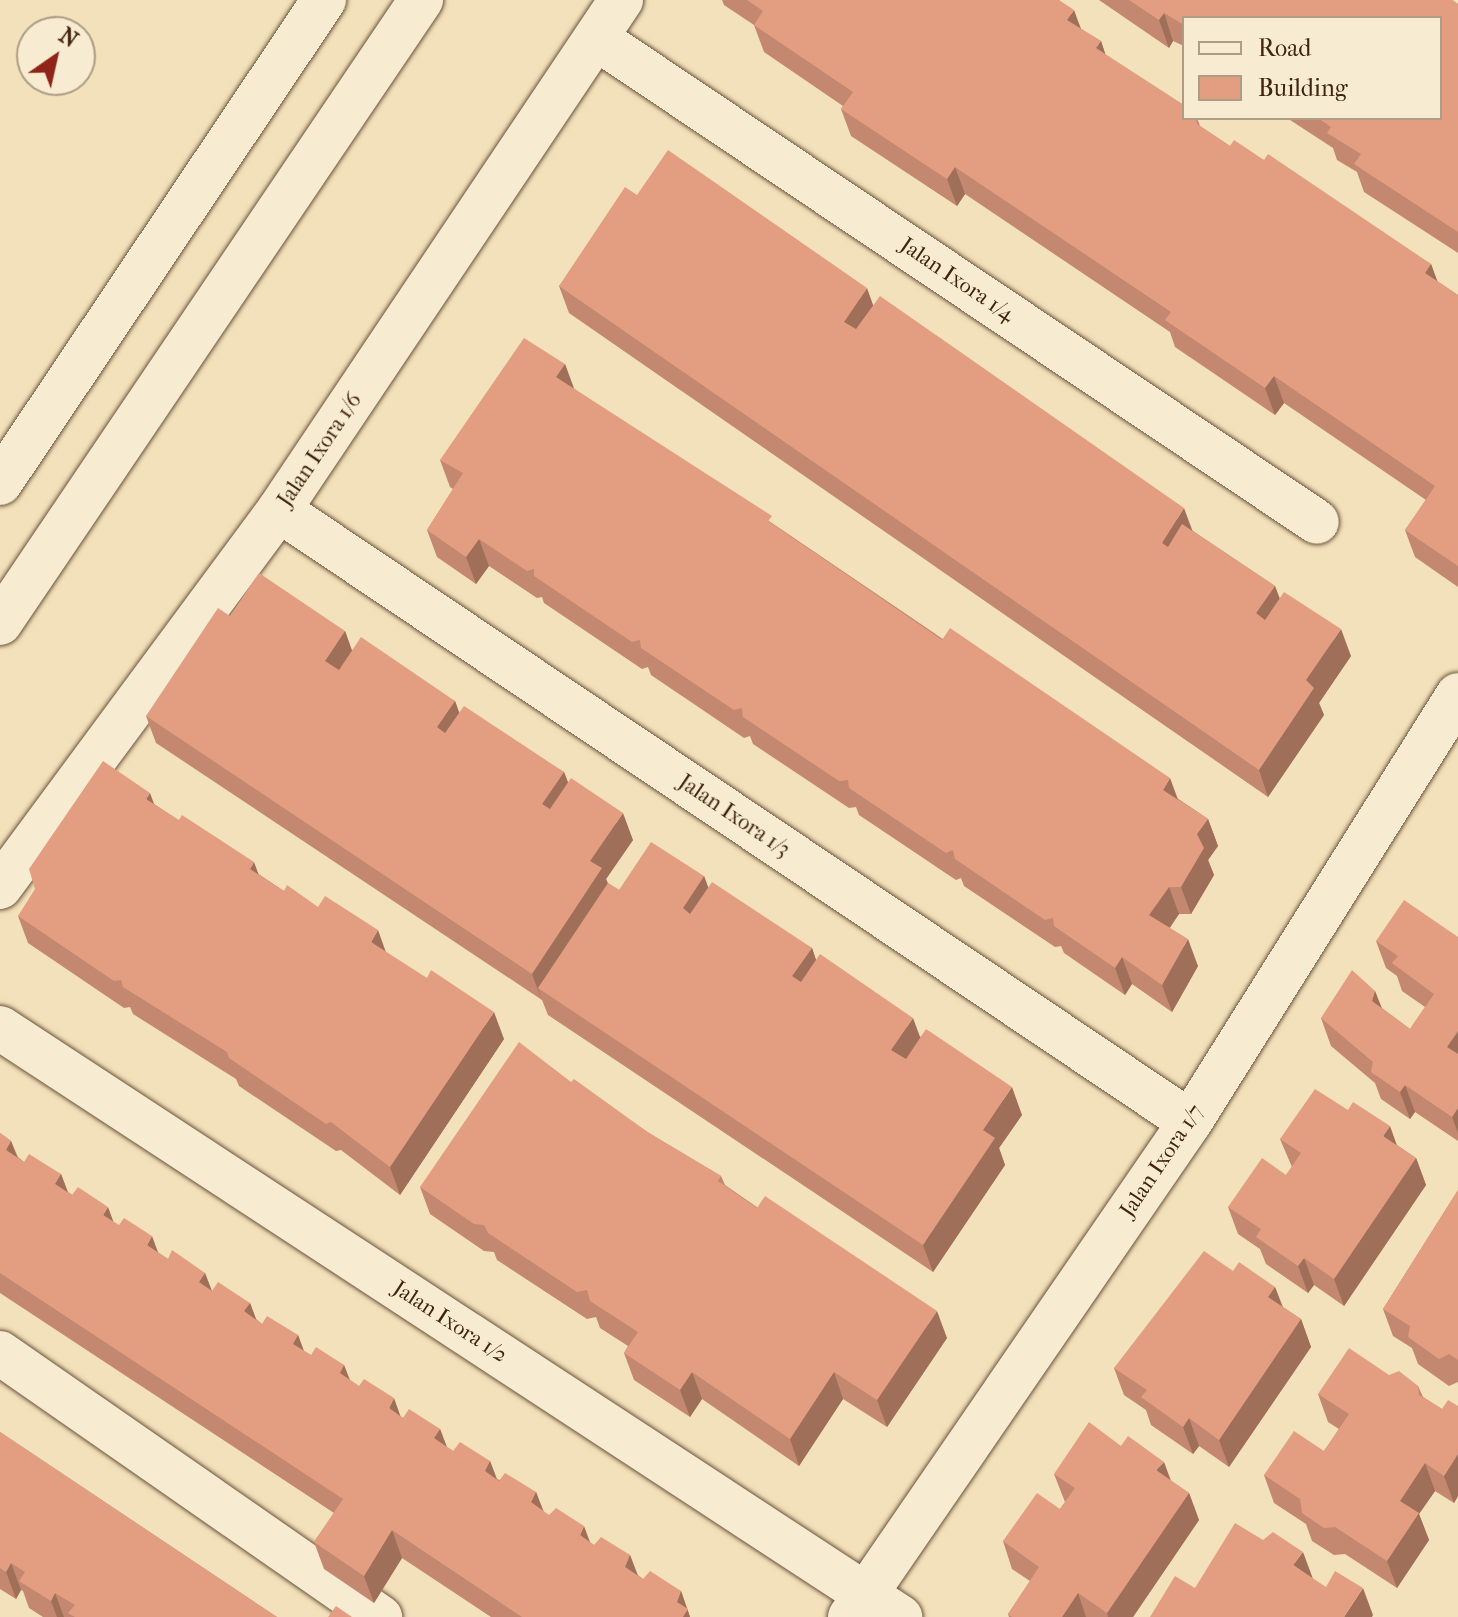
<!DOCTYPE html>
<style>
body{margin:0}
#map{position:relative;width:1458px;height:1617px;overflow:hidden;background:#f2e1ba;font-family:"IM FELL French Canon",serif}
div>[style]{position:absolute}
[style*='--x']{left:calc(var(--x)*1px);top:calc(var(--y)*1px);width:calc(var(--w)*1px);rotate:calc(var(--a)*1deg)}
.roads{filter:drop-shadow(0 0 2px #6d523c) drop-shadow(0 0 2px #6d523c)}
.street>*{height:44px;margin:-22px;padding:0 22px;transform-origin:22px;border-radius:22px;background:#f7ecd2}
.wall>*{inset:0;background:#c3886f}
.shaded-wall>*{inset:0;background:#9f6f5a}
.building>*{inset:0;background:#e39e81}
span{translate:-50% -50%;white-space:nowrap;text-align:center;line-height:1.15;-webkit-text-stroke:6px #f7ecd2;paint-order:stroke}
.street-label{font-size:22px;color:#412312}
.legend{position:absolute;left:1182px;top:16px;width:260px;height:104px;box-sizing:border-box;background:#f7ecd2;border:2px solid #ae9c85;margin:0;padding:10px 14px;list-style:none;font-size:24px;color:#412312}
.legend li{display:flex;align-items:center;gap:16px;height:40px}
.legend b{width:40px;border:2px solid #ae9c85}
.north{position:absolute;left:16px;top:16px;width:80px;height:80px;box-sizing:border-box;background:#f7ecd2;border:2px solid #ae9c85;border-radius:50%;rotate:34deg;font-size:22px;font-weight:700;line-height:32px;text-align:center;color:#412312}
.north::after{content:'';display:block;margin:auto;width:28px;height:36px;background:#8f2418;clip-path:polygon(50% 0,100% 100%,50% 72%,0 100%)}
</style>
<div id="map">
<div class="roads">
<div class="street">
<div style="--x:596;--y:38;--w:868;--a:33.87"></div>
<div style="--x:0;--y:483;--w:582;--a:-56.15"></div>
<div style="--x:279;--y:510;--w:1097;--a:33.89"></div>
<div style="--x:0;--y:623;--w:752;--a:-55.95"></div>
<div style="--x:0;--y:887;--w:469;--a:-53.5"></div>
<div style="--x:279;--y:510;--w:614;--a:-56.15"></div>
<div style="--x:0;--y:1028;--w:1076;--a:33.2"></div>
<div style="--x:0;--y:1353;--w:463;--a:34.8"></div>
<div style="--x:850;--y:1617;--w:601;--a:-55.52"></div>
<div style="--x:1190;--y:1122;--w:504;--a:-57.89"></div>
</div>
</div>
<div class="wall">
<div style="clip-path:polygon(722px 0,1059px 0,1081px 29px,1101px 41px,1105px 54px,1184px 118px,1197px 118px,1200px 126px,1230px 146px,1264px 160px,1431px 264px,1437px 281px,1458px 295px,1458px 587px,1415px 557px,1405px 530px,1426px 500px,1284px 403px,1275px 415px,1175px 347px,1170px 332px,965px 194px,957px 206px,851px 136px,841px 109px,843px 106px,764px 52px,754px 25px,724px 5px)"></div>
<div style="clip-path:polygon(1099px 0,1452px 0,1458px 4px,1458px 253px,1364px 192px,1357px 172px,1337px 160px,1333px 148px,1287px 118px,1440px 118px,1184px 18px,1184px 46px,1173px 41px,1169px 48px)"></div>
<div style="clip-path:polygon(637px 195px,873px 305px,1193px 531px,1275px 586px,1280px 599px,1351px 656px,1319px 703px,1324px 715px,1268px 797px,569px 313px,559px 286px)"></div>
<div style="clip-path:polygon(565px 364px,573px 388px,1208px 819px,1218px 846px,1208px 860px,1214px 875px,1191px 914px,1179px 914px,1170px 928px,1198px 966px,1172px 1012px,1132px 984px,1125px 995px,1064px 953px,1061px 946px,1055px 947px,964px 886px,961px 878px,956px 880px,859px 815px,856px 807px,849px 808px,753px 744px,750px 736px,744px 738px,651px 675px,648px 667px,642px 669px,544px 603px,542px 597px,537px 598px,489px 566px,476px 584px,437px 557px,427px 530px,453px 489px,450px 487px,440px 460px)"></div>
<div style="clip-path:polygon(230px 616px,345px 631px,352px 651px,455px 701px,459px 713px,564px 772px,568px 782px,633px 840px,606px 879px,608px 883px,619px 890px,704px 876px,708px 887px,812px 948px,816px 960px,921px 1037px,1022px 1115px,999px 1148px,1005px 1165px,933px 1272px,548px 1015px,542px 1000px,156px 743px,146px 716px)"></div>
<div style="clip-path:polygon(154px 804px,284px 891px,386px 952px,504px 1039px,400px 1195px,341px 1150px,336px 1151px,239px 1086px,236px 1079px,133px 1014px,130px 1007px,124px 1008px,28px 943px,18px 916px)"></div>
<div style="clip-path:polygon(1458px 937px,1458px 1141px,1415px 1112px,1410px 1119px,1381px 1099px,1375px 1083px,1331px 1046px,1321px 1018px,1375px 991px,1382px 1008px,1410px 1029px,1425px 1007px,1402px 991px,1397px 976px,1386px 968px,1376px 941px)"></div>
<div style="clip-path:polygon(571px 1082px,649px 1133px,721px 1176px,725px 1185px,947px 1338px,887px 1427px,843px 1399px,799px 1466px,702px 1399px,690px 1417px,634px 1380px,624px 1353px,628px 1346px,600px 1328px,596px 1317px,587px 1319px,497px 1260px,494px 1252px,484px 1251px,430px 1214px,420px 1187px)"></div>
<div style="clip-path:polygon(0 1133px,11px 1141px,18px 1157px,24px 1162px,61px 1174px,68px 1192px,168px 1259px,205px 1273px,212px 1291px,250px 1303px,256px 1319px,262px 1324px,298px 1335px,304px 1351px,311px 1355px,344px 1365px,350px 1380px,403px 1418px,440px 1429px,447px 1447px,453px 1451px,490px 1461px,497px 1479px,536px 1492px,544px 1512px,594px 1545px,630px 1555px,638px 1575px,643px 1579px,681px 1591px,690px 1617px,491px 1617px,402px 1558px,374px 1603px,324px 1569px,314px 1542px,334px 1513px,0 1293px)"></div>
<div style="clip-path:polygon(1280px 1139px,1397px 1145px,1416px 1158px,1426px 1185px,1344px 1306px,1314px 1285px,1308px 1293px,1266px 1264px,1260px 1249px,1238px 1234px,1228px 1207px,1286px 1175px,1292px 1167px)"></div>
<div style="clip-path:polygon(1458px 1190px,1458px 1382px,1449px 1386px,1418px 1364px,1412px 1348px,1393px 1336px,1383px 1309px)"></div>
<div style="clip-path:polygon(1233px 1271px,1275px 1287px,1283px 1307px,1301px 1319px,1311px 1347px,1229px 1467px,1199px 1446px,1193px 1454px,1151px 1425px,1146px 1410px,1124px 1395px,1114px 1368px)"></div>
<div style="clip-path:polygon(1389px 1375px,1418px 1386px,1423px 1397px,1442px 1409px,1458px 1406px,1458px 1496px,1454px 1503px,1435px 1491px,1419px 1514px,1429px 1540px,1397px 1588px,1345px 1554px,1334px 1555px,1312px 1541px,1306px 1524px,1274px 1503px,1264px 1475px,1324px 1451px,1339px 1429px,1328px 1422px,1318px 1394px)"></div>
<div style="clip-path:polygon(0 1432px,277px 1617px,43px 1617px,29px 1608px,23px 1591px,21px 1590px,16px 1599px,0 1589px)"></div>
<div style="clip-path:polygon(1054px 1474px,1170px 1480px,1189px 1493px,1199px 1520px,1133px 1617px,1009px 1617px,1008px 1614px,1030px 1581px,1012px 1569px,1003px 1541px,1060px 1509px,1065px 1502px)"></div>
</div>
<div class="shaded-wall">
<div style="clip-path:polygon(1074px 10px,1084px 37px,1067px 20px)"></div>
<div style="clip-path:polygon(1164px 13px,1173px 41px,1169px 48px,1159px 20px)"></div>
<div style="clip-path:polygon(1101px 41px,1110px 68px,1096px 48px)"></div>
<div style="clip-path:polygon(955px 167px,965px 194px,957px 206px,947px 179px)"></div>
<div style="clip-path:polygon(1431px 264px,1441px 291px,1425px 273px)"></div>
<div style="clip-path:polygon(867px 288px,877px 316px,854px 349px,844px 322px)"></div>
<div style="clip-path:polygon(565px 364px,575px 391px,556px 377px)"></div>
<div style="clip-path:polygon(1274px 376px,1284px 403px,1275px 415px,1265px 388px)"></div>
<div style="clip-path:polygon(1184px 508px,1194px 535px,1172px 570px,1162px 543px)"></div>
<div style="clip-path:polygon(479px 539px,489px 566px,476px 584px,466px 557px)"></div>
<div style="clip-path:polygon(1275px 586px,1285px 614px,1265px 641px,1256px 613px)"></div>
<div style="clip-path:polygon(1341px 629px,1351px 656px,1319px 703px,1324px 715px,1268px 797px,1259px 770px,1306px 680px)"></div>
<div style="clip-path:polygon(345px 631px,355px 659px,335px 688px,325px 661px)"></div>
<div style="clip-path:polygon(455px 701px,465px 728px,447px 755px,437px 727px)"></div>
<div style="clip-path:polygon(564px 772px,574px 799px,552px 831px,542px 804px)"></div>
<div style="clip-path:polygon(1170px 778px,1180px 805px,1163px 790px)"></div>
<div style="clip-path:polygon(150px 793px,160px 820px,146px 799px)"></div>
<div style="clip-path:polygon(623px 813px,633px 840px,606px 879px,612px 895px,538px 988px,542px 1001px,532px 974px,590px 861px)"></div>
<div style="clip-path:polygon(1208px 819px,1218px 846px,1208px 860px,1214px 875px,1191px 914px,1181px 887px,1197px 834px)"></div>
<div style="clip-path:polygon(254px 862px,264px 889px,250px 869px)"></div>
<div style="clip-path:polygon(704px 876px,714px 903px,692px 935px,683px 908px)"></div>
<div style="clip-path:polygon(1169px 887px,1179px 914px,1159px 942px,1149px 915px)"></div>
<div style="clip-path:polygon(378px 930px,388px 958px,371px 942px)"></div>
<div style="clip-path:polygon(1188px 939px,1198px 966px,1172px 1012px,1162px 985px)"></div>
<div style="clip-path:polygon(812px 948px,821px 975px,802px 1003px,792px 976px)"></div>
<div style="clip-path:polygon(1122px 957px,1132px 984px,1125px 995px,1115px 968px)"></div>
<div style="clip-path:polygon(1375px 991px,1385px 1018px,1372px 1001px)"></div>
<div style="clip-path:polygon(494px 1012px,504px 1039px,400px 1195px,390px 1167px)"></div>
<div style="clip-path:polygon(913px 1018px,923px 1045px,901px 1078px,891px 1050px)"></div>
<div style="clip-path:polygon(1458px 1031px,1458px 1073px,1447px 1047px)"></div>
<div style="clip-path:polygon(1405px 1085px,1415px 1112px,1410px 1119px,1400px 1092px)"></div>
<div style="clip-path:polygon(1012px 1087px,1022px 1115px,999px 1148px,1005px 1165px,933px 1272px,923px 1245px,983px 1130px)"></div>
<div style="clip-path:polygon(1458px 1108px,1458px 1133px,1452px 1117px)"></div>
<div style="clip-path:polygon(1390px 1126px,1400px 1154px,1383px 1136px)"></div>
<div style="clip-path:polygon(11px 1141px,21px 1168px,6px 1150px)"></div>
<div style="clip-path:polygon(1416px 1158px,1426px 1185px,1344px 1306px,1334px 1279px)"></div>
<div style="clip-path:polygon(61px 1174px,71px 1201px,55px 1184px)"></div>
<div style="clip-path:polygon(108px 1207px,118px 1234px,103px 1215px)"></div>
<div style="clip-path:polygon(152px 1236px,162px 1263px,147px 1245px)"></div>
<div style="clip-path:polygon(1304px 1258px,1314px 1285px,1308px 1293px,1298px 1266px)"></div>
<div style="clip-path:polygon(205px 1273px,215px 1300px,199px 1282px)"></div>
<div style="clip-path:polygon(1275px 1287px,1285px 1314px,1268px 1297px)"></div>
<div style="clip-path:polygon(250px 1303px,260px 1330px,244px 1311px)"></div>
<div style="clip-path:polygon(937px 1311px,947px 1338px,887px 1427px,877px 1400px)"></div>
<div style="clip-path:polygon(1301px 1319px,1311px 1347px,1229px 1467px,1219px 1440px)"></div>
<div style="clip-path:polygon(298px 1335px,308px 1363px,293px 1344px)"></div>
<div style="clip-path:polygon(344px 1365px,354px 1392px,340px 1373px)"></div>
<div style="clip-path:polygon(692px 1372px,702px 1399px,690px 1417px,680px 1390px)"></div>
<div style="clip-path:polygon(834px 1372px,843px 1399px,799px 1466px,790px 1439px)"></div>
<div style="clip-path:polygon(394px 1398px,404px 1426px,389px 1408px)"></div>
<div style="clip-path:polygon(1189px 1418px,1199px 1446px,1193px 1454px,1183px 1427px)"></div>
<div style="clip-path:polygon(440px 1429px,450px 1456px,434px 1438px)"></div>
<div style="clip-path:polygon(1458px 1454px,1458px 1496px,1454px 1503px,1444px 1476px)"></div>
<div style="clip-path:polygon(490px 1461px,500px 1488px,485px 1471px)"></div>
<div style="clip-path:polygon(1164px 1462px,1174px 1489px,1156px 1470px)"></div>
<div style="clip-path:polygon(1425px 1463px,1435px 1491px,1419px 1514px,1429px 1540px,1397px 1588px,1387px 1561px,1400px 1501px)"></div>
<div style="clip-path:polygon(536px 1492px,546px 1519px,531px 1502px)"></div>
<div style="clip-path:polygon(1189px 1493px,1199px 1520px,1133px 1617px,1108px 1617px,1107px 1613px)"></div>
<div style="clip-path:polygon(584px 1526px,594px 1553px,580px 1535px)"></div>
<div style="clip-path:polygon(392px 1530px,402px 1558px,374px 1603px,364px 1576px)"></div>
<div style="clip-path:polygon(1303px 1552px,1313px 1579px,1293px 1565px)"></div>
<div style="clip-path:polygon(630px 1555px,640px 1583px,625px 1567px)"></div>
<div style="clip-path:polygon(11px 1563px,21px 1590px,16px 1599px,6px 1572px)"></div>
<div style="clip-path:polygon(1363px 1588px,1373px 1615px,1372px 1617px,1344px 1617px)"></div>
<div style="clip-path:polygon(681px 1591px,690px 1617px,682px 1617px,677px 1602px)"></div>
<div style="clip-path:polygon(55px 1593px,64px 1617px,57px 1617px,51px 1601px)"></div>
<div style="clip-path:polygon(1078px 1593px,1086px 1617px,1062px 1617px)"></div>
</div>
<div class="building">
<div style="clip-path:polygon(747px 0,1059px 0,1074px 10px,1067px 20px,1101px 41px,1096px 48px,1184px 105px,1184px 118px,1196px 118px,1197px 124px,1230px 146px,1234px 140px,1264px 160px,1268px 154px,1431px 264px,1425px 273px,1458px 295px,1458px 566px,1405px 530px,1435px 486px,1274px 376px,1265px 388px,1165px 320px,1171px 312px,955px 167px,947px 179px,841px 109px,853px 92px,754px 25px,763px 11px)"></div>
<div style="clip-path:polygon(1129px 0,1452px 0,1458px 4px,1458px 232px,1354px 164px,1361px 154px,1327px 133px,1331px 127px,1318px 118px,1440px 118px,1440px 18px,1184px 18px,1184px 25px,1164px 13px,1159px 20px)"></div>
<div style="clip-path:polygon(668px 150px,867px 288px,844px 322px,856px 329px,880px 296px,1184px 508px,1162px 543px,1168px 547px,1182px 524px,1275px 586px,1256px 613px,1265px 620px,1284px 592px,1341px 629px,1306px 680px,1314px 688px,1259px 770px,559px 286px,625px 187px,637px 195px)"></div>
<div style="clip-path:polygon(524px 338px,565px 364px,556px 377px,772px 516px,768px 521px,942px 640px,950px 628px,1170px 778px,1163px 790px,1208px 819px,1197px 834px,1204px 848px,1181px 887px,1169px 887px,1149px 915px,1188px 939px,1162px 985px,1122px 957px,1115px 968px,1054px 926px,1053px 918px,1045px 920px,955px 859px,953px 850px,946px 853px,849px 788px,848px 780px,839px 781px,743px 717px,742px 708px,734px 710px,641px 648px,640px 640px,632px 642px,534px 576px,534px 569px,527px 571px,479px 539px,466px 557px,427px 530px,463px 473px,440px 460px)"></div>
<div style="clip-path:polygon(259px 573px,345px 631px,325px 661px,339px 670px,361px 637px,455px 701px,437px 727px,445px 733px,464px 706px,564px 772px,542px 804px,550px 809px,571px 778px,623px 813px,590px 861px,602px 868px,532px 974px,146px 716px,218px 608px,230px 616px)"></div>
<div style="clip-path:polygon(103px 761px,150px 793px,146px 799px,179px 820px,182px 815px,254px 862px,250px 869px,284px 891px,287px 885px,318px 907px,325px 896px,378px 930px,371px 942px,427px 978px,431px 970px,494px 1012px,390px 1167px,331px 1122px,326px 1124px,229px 1058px,227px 1052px,123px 987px,121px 980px,114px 981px,18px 916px,35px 889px,29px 869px)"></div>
<div style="clip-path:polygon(651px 842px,704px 876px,683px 908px,690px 914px,712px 882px,812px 948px,792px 976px,801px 982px,820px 954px,913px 1018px,891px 1050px,906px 1059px,926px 1029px,1012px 1087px,983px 1130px,995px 1138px,923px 1245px,538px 988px,608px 883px,619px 890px)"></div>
<div style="clip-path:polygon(1404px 900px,1458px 937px,1458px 1031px,1447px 1047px,1458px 1054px,1458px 1108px,1452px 1117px,1405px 1085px,1400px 1092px,1371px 1072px,1373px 1062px,1321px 1018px,1352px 970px,1375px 991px,1372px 1001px,1410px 1029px,1434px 994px,1392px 963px,1398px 956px,1376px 941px)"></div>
<div style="clip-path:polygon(519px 1042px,571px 1082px,574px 1079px,649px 1133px,721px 1176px,718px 1181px,757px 1208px,765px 1196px,937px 1311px,877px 1400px,834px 1372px,790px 1439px,692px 1372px,680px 1390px,624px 1353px,638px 1332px,590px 1301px,587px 1290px,577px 1292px,488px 1233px,484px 1225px,474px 1224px,420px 1187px)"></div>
<div style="clip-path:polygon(1315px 1089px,1348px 1110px,1353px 1102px,1390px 1126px,1383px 1136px,1416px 1158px,1334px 1279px,1304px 1258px,1298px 1266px,1256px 1237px,1261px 1229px,1228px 1207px,1262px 1158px,1286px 1175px,1301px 1153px,1280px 1139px)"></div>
<div style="clip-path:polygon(0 1133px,11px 1141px,6px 1150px,24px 1162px,29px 1154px,61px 1174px,55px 1184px,72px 1195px,78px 1187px,108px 1207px,103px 1215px,119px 1225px,124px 1218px,152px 1236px,147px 1245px,168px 1259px,172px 1250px,205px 1273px,199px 1282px,212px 1291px,218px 1282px,250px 1303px,244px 1311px,262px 1324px,267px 1316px,298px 1335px,293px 1344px,311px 1355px,316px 1347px,344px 1365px,340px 1373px,359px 1386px,364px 1379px,394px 1398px,389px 1408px,403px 1418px,409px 1409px,440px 1429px,434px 1438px,453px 1451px,460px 1442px,490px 1461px,485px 1471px,499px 1481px,505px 1473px,536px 1492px,531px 1502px,549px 1515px,556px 1508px,584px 1526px,580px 1535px,594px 1545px,601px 1537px,630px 1555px,625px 1567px,643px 1579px,650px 1571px,681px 1591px,677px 1602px,688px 1609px,683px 1617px,522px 1617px,392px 1530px,364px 1576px,314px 1542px,343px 1499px,0 1273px)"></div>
<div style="clip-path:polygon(1458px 1190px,1458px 1360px,1449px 1354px,1439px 1359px,1408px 1337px,1410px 1326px,1383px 1309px)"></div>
<div style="clip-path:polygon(1204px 1251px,1233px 1271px,1239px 1262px,1275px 1287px,1268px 1297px,1301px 1319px,1219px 1440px,1189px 1418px,1183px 1427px,1141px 1397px,1147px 1390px,1114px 1368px)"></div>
<div style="clip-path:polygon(1349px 1348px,1389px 1375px,1399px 1371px,1418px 1386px,1419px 1395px,1442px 1409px,1448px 1400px,1458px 1406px,1458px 1454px,1444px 1476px,1425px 1463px,1400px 1501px,1419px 1513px,1387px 1561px,1335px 1527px,1324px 1528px,1302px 1513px,1300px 1499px,1264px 1475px,1294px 1431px,1324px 1451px,1349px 1414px,1318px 1394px)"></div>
<div style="clip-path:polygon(1089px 1422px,1121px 1446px,1128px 1436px,1164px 1462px,1156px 1470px,1189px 1493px,1107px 1613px,1078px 1593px,1062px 1617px,1012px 1617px,1008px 1614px,1039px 1567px,1003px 1541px,1037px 1493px,1060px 1509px,1075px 1488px,1054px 1474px)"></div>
<div style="clip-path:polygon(0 1432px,277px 1617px,75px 1617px,68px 1613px,75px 1605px,55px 1593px,51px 1601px,19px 1581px,25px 1572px,11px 1563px,6px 1572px,0 1568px)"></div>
<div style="clip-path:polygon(1235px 1523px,1263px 1540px,1273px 1532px,1303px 1552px,1293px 1565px,1326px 1587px,1335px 1571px,1363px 1588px,1344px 1617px,1150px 1617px,1175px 1576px,1195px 1588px)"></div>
<div style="clip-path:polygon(336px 1606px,352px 1617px,328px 1617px)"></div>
</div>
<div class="street-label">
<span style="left:957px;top:280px;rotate:34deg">Jalan Ixora 1/4</span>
<span style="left:320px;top:450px;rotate:-56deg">Jalan Ixora 1/6</span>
<span style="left:734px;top:816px;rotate:34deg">Jalan Ixora 1/3</span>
<span style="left:1162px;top:1161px;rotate:-56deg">Jalan Ixora 1/7</span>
<span style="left:450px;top:1322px;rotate:33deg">Jalan Ixora 1/2</span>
</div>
<ul class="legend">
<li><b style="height:10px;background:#f7ecd2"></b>Road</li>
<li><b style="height:22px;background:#e39e81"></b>Building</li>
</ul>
<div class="north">N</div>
</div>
